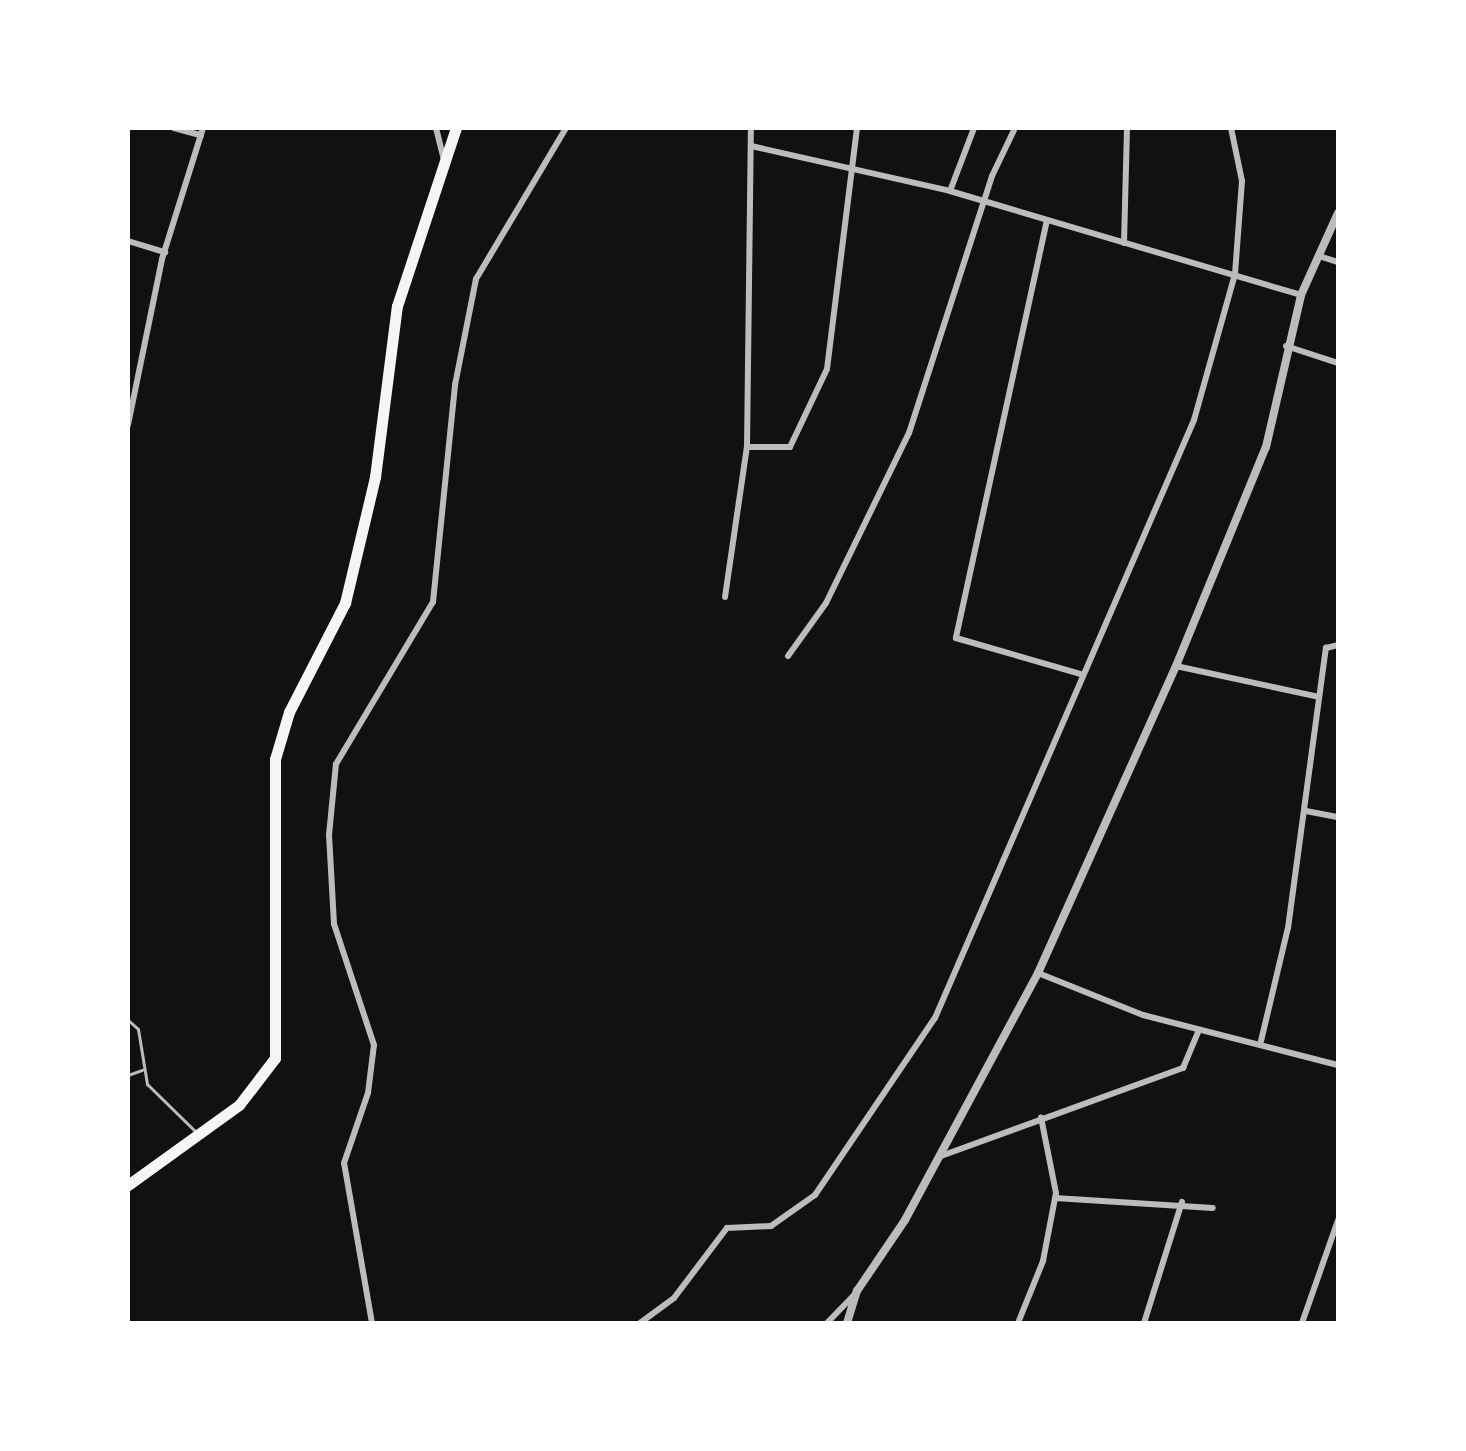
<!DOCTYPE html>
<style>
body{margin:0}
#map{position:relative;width:1466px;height:1451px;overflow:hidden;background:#111;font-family:Jost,sans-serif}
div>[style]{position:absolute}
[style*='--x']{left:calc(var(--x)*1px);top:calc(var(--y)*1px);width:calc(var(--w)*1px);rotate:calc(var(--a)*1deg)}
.service>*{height:3px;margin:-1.5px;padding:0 1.5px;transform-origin:1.5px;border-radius:1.5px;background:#bcbcbc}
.minor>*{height:6px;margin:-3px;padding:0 3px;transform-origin:3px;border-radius:3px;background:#bcbcbc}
.tertiary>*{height:8px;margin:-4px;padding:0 4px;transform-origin:4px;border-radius:4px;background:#bcbcbc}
.trunk>*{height:11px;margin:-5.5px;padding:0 5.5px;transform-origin:5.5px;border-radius:5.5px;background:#f5f5f5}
span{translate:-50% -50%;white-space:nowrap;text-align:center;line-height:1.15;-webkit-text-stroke:8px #fff;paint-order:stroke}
.frame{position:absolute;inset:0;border:130px solid #fff;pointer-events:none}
</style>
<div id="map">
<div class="service">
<div style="--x:128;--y:1020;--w:13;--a:42"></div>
<div style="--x:138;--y:1029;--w:56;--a:80.7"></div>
<div style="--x:147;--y:1084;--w:70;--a:44.4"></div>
<div style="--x:128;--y:1075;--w:15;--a:-20"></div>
</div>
<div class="minor">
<div style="--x:174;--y:128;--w:28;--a:15"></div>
<div style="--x:436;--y:128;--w:32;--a:76"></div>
<div style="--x:751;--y:146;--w:204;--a:12.7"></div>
<div style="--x:950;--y:191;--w:366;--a:16.5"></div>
<div style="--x:950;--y:191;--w:67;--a:-69.1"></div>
<div style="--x:1047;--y:220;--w:428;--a:102.3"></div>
<div style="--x:956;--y:638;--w:130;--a:16.1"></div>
<div style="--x:128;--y:241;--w:39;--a:17"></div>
<div style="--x:1124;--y:243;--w:115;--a:-88.5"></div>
<div style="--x:1319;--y:256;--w:20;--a:18"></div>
<div style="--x:1286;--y:346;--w:55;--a:18.1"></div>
<div style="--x:128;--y:425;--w:169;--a:-78.4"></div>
<div style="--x:162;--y:259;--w:137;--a:-72.6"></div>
<div style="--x:747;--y:447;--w:43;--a:0"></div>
<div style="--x:790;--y:447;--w:86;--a:-64.6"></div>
<div style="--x:827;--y:369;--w:243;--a:-82.9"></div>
<div style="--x:725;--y:597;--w:152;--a:-81.7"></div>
<div style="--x:747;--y:447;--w:319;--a:-89.3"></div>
<div style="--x:788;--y:656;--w:65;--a:-54.4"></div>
<div style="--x:826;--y:603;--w:189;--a:-64"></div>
<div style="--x:909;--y:433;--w:270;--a:-72.1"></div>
<div style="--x:992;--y:176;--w:53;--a:-64.4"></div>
<div style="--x:1176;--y:666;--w:146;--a:12.2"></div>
<div style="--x:1306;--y:811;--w:33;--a:11"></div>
<div style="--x:1038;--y:973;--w:113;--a:21.8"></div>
<div style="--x:1143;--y:1015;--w:201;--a:14.4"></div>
<div style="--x:1261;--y:1041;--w:116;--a:-76.6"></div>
<div style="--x:1288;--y:928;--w:283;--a:-82.3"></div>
<div style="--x:1326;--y:648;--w:12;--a:-14"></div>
<div style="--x:941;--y:1156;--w:258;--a:-20"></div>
<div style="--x:1183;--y:1068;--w:41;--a:-67.2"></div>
<div style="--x:1055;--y:1198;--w:158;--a:3.6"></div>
<div style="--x:372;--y:1323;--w:162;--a:-99.9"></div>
<div style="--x:344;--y:1163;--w:74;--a:-71.1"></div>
<div style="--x:368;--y:1093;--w:48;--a:-82.9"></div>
<div style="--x:374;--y:1045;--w:127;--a:-108.3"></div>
<div style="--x:334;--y:924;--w:89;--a:-93.2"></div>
<div style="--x:329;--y:835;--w:71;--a:-84.4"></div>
<div style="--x:336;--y:764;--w:189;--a:-59.1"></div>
<div style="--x:433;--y:602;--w:218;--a:-84.2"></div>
<div style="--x:455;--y:385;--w:108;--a:-78.8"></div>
<div style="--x:476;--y:279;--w:176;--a:-59.2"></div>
<div style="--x:640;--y:1323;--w:42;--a:-36.3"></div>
<div style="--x:674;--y:1298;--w:88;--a:-52.9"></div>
<div style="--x:727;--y:1228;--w:44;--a:-2.6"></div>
<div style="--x:771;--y:1226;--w:54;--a:-35.2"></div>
<div style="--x:815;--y:1195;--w:214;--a:-55.9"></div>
<div style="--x:935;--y:1018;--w:652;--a:-66.58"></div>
<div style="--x:1194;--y:420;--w:152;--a:-74.3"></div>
<div style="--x:1235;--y:274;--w:93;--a:-85.7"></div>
<div style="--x:1242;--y:181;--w:54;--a:-101.7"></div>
<div style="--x:827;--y:1323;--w:40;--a:-46"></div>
<div style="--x:1018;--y:1323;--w:67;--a:-68"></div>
<div style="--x:1043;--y:1261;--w:69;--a:-79.2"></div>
<div style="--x:1056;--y:1193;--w:77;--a:-101.2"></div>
<div style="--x:1144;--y:1323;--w:127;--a:-72.6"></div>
<div style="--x:1302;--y:1323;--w:109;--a:-70.7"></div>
</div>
<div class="tertiary">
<div style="--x:847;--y:1323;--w:34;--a:-73"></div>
<div style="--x:857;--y:1291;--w:86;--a:-55.9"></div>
<div style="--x:905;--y:1220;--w:281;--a:-61.7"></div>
<div style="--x:1038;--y:973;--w:337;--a:-65.8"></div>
<div style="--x:1176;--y:666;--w:237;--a:-67.7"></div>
<div style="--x:1266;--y:447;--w:156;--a:-77"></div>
<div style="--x:1301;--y:295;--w:90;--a:-65.7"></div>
</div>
<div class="trunk">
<div style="--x:128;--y:1185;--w:137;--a:-35.8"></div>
<div style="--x:239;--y:1105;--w:59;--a:-52.5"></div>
<div style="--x:275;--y:1058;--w:299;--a:-90"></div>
<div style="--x:275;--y:759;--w:49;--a:-73.4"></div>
<div style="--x:289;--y:712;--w:123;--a:-62.8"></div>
<div style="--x:345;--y:603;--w:130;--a:-76.6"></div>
<div style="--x:375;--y:477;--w:172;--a:-82.7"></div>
<div style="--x:397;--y:306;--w:188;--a:-71.7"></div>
</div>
<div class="frame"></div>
</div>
